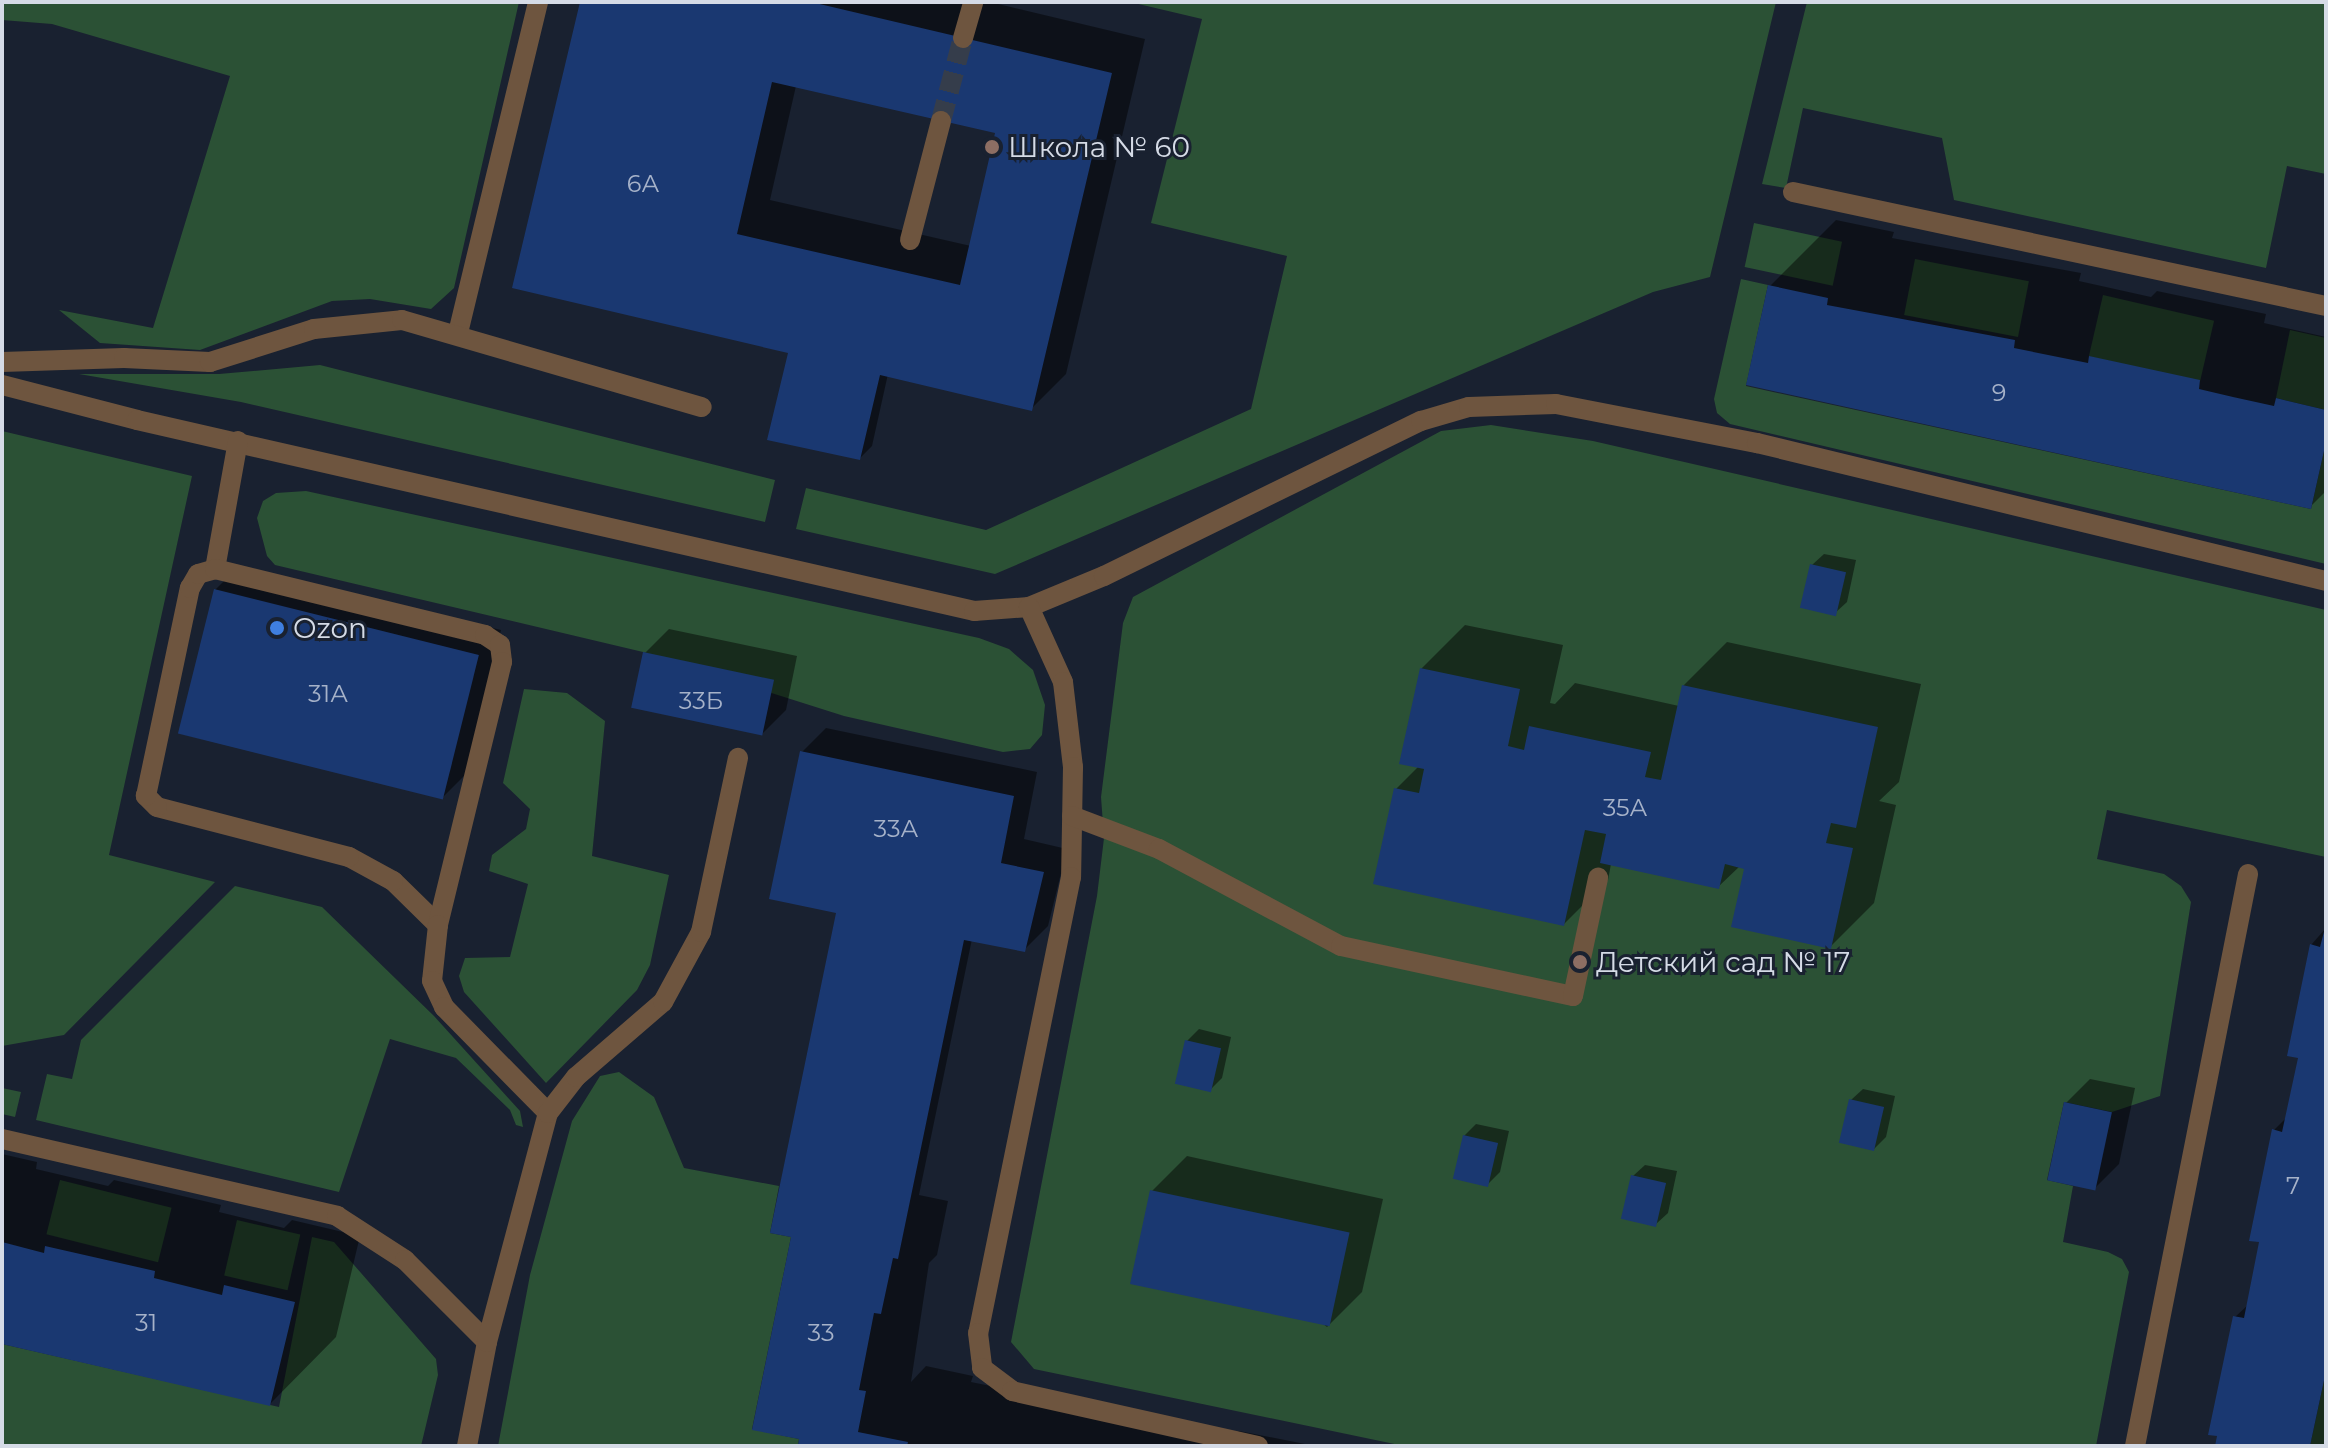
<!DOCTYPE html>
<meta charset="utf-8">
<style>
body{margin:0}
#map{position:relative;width:2328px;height:1448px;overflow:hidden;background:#192130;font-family:Montserrat,sans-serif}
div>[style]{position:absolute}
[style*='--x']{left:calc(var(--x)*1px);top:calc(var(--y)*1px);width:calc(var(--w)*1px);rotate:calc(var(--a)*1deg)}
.green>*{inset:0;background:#2b5135;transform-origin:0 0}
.shadow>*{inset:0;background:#0007}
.building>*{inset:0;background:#1a3871;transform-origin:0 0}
.minor-tunnel>*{height:20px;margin-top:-10px;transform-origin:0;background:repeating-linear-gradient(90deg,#353d4b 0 20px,transparent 0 30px)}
.minor>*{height:20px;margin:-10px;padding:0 10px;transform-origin:10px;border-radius:10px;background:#6e553f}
.dots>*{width:22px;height:22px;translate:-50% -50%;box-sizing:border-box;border:4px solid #192130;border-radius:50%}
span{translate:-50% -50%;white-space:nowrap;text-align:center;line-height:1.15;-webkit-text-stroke:6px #192130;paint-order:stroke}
.number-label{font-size:24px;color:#a6b2c9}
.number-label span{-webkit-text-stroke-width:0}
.poi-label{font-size:28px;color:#d5dbe6}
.left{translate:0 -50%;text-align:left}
.frame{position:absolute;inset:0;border:4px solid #d5dbe6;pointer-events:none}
</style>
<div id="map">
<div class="green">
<div style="clip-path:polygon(2px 2px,519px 2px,454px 288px,431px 309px,370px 299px,332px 301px,200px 350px,100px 343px,59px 310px,153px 328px,230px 76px,52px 24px,2px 20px)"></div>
<div style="clip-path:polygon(1130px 2px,1776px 2px,1710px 277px,1653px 292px,995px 574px,796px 529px,806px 488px,986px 530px,1251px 409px,1287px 256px,1151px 223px,1202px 19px)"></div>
<div style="clip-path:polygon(1807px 2px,2326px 2px,2326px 174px,2287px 166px,2266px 268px,1954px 200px,1942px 138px,1803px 108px,1786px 188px,1762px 184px)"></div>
<div style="left:1754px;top:223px;width:90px;height:45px;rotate:12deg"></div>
<div style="left:1915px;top:259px;width:116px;height:57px;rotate:11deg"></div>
<div style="clip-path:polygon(1741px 279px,1768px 285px,1746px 386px,2311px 509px,2326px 442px,2326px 564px,1730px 424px,1717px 413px,1714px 399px)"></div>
<div style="left:2103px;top:295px;width:114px;height:63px;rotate:13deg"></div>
<div style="clip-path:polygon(2290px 330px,2326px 338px,2326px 410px,2276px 398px)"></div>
<div style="clip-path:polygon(320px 365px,775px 480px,765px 522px,241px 402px,79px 374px,219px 374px)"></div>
<div style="clip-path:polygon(1491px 425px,1593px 441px,2326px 610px,2326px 857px,2107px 810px,2097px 859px,2164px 874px,2181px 886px,2191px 902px,2160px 1096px,2112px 1112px,2064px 1102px,2047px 1180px,2073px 1186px,2063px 1242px,2108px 1252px,2122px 1259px,2129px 1272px,2096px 1446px,1404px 1446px,1034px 1369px,1011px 1342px,1097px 896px,1104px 838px,1101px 797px,1123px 623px,1133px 597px,1441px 431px)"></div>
<div style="clip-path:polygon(2px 431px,192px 476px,109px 855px,215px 882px,64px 1035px,2px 1046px)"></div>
<div style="clip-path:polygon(306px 491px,979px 638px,1009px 649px,1033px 670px,1045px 705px,1042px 735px,1030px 749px,1003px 752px,844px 716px,643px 652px,275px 565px,267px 556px,257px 518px,263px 501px,276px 493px)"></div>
<div style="clip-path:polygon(524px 689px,567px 693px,605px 721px,592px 856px,669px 875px,650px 965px,637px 990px,546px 1083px,464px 992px,459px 976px,465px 958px,510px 957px,528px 884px,489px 871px,492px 855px,526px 829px,530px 809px,503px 783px)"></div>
<div style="clip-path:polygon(235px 886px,322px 907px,434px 1016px,520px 1111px,523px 1127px,516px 1125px,510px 1110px,456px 1058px,390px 1039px,339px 1192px,36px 1120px,47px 1074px,72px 1079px,81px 1040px)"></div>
<div style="clip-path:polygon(619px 1072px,654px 1097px,684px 1168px,779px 1186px,770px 1233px,791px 1237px,752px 1429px,799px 1439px,798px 1446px,498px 1446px,530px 1275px,572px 1121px,600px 1076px)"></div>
<div style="clip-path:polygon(2px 1088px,21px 1092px,15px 1117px,2px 1114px)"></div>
<div style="left:60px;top:1180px;width:115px;height:56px;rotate:14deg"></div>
<div style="left:237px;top:1220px;width:65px;height:57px;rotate:13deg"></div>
<div style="clip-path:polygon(312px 1237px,334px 1242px,436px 1359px,438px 1375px,421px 1446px,2px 1446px,2px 1344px,279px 1407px)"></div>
<div style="clip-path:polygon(2326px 1371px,2326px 1446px,2310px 1446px)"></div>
</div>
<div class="shadow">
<div style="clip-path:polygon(evenodd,582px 2px,990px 2px,1145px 39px,1066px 374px,1032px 408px,888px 374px,872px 446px,860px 458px,790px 351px,582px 2px,796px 86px,997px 132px,971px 246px,770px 200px,796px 86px)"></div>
<div style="clip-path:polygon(1836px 220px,1894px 232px,1892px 238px,2081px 273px,2079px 281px,2151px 297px,2157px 291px,2266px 314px,2264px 323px,2326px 337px,2326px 491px,2310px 507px,1770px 286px)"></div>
<div style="clip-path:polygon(1824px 554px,1856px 560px,1847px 602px,1835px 613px,1812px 565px)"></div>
<div style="clip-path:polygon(239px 566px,501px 630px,467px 773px,443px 797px,215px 590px)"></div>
<div style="clip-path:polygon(1465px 625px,1563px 645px,1550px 703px,1555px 704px,1575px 683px,1679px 706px,1683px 686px,1727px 642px,1921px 684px,1899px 782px,1879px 801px,1896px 805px,1874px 903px,1830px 947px,1747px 867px,1740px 866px,1718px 887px,1611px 864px,1608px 880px,1564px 924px,1396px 789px,1419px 766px,1421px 669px)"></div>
<div style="clip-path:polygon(669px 629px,797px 656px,786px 710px,762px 734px,645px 653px)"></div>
<div style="clip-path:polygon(826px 728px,1037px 772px,1024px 839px,1067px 849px,1048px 926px,1024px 950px,972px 939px,919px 1195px,948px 1201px,937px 1255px,929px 1263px,911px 1382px,926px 1366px,973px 1376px,971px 1382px,1234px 1435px,1239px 1431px,1315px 1446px,800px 1446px,793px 1236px,838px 911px,802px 752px)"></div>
<div style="clip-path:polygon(2326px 928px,2326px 1446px,2217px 1446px,2235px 1317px,2249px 1304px,2262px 1241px,2274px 1130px,2287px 1117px,2300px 1056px,2311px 945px)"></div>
<div style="clip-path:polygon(1199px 1029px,1231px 1037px,1222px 1078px,1210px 1090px,1187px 1041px)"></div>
<div style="clip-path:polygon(2090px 1079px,2135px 1088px,2119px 1164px,2095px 1188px,2066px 1103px)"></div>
<div style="clip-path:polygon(1863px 1089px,1895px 1096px,1886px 1137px,1874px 1149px,1851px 1100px)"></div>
<div style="clip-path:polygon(1476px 1124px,1509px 1131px,1500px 1172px,1488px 1184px,1464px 1136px)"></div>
<div style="clip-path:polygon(2px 1154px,37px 1162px,36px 1169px,108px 1186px,114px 1180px,221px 1205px,219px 1212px,284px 1228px,292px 1220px,360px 1236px,336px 1337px,270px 1404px,2px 1341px)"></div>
<div style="clip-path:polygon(1187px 1156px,1383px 1199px,1362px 1292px,1327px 1327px,1152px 1191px)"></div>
<div style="clip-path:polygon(1645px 1165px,1677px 1171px,1668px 1213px,1656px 1224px,1633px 1176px)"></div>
</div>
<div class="building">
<div style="clip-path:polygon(evenodd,580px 2px,811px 2px,1112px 73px,1032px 411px,880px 375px,860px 460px,767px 440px,788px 353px,512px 288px,580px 2px,772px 82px,995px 133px,960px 285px,737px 234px,772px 82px)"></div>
<div style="clip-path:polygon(1768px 285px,1828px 298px,1827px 305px,2015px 340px,2014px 348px,2088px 363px,2089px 356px,2200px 380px,2199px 389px,2233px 397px,2274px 406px,2276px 398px,2326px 410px,2326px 442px,2311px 509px,1746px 385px)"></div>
<div style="left:1810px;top:564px;width:37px;height:45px;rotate:13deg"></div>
<div style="left:214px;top:589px;width:273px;height:149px;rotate:14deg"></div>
<div style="left:643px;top:652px;width:134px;height:57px;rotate:12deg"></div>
<div style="clip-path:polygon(1420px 668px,1520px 689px,1508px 746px,1524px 750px,1529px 726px,1651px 752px,1645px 777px,1661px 780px,1682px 685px,1878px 727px,1856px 828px,1831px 823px,1826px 843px,1853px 848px,1831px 949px,1731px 927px,1744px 869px,1725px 864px,1719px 889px,1600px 863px,1606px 834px,1585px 830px,1564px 926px,1373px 884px,1394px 788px,1419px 793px,1424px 769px,1399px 764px)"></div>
<div style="clip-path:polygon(800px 751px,1014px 796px,1001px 863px,1044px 872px,1025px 952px,964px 940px,898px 1259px,893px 1258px,881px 1314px,874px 1313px,859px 1390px,866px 1391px,858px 1432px,908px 1442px,907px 1446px,798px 1446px,799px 1439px,752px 1430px,791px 1237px,770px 1233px,836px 913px,769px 899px)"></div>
<div style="clip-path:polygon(2326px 924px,2326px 1371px,2310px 1446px,2215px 1446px,2217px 1436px,2208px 1435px,2233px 1316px,2244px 1318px,2259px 1242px,2249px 1241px,2272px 1129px,2282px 1132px,2298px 1058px,2287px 1056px,2310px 944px,2320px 947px)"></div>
<div style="left:1185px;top:1040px;width:37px;height:45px;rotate:13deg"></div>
<div style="left:1849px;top:1099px;width:36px;height:45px;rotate:13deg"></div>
<div style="left:2064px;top:1102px;width:49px;height:80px;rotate:12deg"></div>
<div style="left:1463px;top:1135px;width:36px;height:45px;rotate:13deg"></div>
<div style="left:1631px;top:1175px;width:36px;height:45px;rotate:13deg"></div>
<div style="left:1150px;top:1190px;width:204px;height:96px;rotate:12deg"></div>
<div style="clip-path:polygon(2px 1242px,44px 1253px,45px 1246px,155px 1271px,154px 1278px,222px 1295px,224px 1285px,295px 1302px,270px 1406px,2px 1344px)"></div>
</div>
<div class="minor-tunnel">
<div style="--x:941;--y:121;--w:86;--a:-75.2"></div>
</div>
<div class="minor">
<div style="--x:963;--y:38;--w:37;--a:-74"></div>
<div style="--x:1793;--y:192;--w:545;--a:12.07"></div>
<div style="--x:910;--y:240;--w:123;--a:-75.4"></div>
<div style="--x:458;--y:333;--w:341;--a:-76.4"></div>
<div style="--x:2;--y:362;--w:122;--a:-1.9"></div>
<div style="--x:124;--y:358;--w:86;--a:2.7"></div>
<div style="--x:210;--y:362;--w:109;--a:-17.6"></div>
<div style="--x:314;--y:329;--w:88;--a:-5.8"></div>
<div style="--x:402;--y:320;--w:312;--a:16.2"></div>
<div style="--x:2;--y:385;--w:139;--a:14.5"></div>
<div style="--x:137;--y:420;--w:859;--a:12.85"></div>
<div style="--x:974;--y:611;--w:55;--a:-4.2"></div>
<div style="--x:1029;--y:607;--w:81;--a:-22.5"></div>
<div style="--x:1104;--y:576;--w:353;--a:-26.1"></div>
<div style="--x:1421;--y:421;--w:50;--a:-16.3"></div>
<div style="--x:1469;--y:407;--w:87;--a:-2"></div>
<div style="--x:1556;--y:404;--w:205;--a:11"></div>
<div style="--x:1757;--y:443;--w:585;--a:13.63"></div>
<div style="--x:215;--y:569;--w:130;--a:-79.8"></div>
<div style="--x:1029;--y:607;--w:82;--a:65.6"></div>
<div style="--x:1063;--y:682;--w:86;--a:83.3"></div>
<div style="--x:1073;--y:767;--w:110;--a:91"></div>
<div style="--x:1071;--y:877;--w:465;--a:101.5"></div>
<div style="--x:978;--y:1333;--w:35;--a:83"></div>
<div style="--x:982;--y:1368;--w:38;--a:37"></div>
<div style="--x:1012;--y:1391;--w:252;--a:12.6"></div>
<div style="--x:1072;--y:816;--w:93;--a:20.8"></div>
<div style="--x:1159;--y:849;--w:206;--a:28.1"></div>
<div style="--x:1341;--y:946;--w:237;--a:12.2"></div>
<div style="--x:1573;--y:996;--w:121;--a:-78"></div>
<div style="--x:438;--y:925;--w:63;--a:-135.6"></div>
<div style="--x:393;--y:881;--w:50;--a:-151.4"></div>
<div style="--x:349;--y:857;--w:198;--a:-165.4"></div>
<div style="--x:157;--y:807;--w:16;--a:-135"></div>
<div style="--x:146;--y:796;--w:213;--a:-78.1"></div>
<div style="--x:190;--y:588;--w:16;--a:-60"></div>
<div style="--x:198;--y:574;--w:18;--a:-16"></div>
<div style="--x:215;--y:569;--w:278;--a:13.7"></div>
<div style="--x:485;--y:635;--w:18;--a:34"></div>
<div style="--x:500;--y:645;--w:17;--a:83"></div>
<div style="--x:502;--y:662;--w:271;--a:103.7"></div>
<div style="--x:438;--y:925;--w:56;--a:96.1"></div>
<div style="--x:432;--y:981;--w:29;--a:65"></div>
<div style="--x:444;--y:1007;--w:148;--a:45.5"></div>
<div style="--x:2;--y:1139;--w:344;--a:12.9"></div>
<div style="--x:337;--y:1216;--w:81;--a:32.9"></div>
<div style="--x:405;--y:1260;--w:116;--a:45"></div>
<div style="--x:467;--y:1446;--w:106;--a:-79.1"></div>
<div style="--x:487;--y:1342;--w:237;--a:-75.1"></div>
<div style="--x:548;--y:1113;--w:46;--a:-52.1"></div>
<div style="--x:576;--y:1077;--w:115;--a:-40.8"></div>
<div style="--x:663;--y:1002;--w:80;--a:-61.5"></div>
<div style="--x:701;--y:932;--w:178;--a:-78"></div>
<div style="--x:2135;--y:1446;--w:583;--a:-78.82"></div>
</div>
<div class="dots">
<div style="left:992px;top:147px;background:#8d6e63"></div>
<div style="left:277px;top:628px;background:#3f7fe0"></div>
<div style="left:1580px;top:962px;background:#8d6e63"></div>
</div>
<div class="number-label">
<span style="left:643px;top:184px">6А</span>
<span style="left:1999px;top:393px">9</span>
<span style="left:328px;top:694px">31А</span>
<span style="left:701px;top:701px">33Б</span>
<span style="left:1625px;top:808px">35А</span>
<span style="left:896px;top:829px">33А</span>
<span style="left:2293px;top:1186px">7</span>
<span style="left:146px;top:1323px">31</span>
<span style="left:821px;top:1333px">33</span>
</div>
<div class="poi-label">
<span class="left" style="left:1008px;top:147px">Школа № 60</span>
<span class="left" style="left:293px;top:628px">Ozon</span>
<span class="left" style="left:1596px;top:962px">Детский сад № 17</span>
</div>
<div class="frame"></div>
</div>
